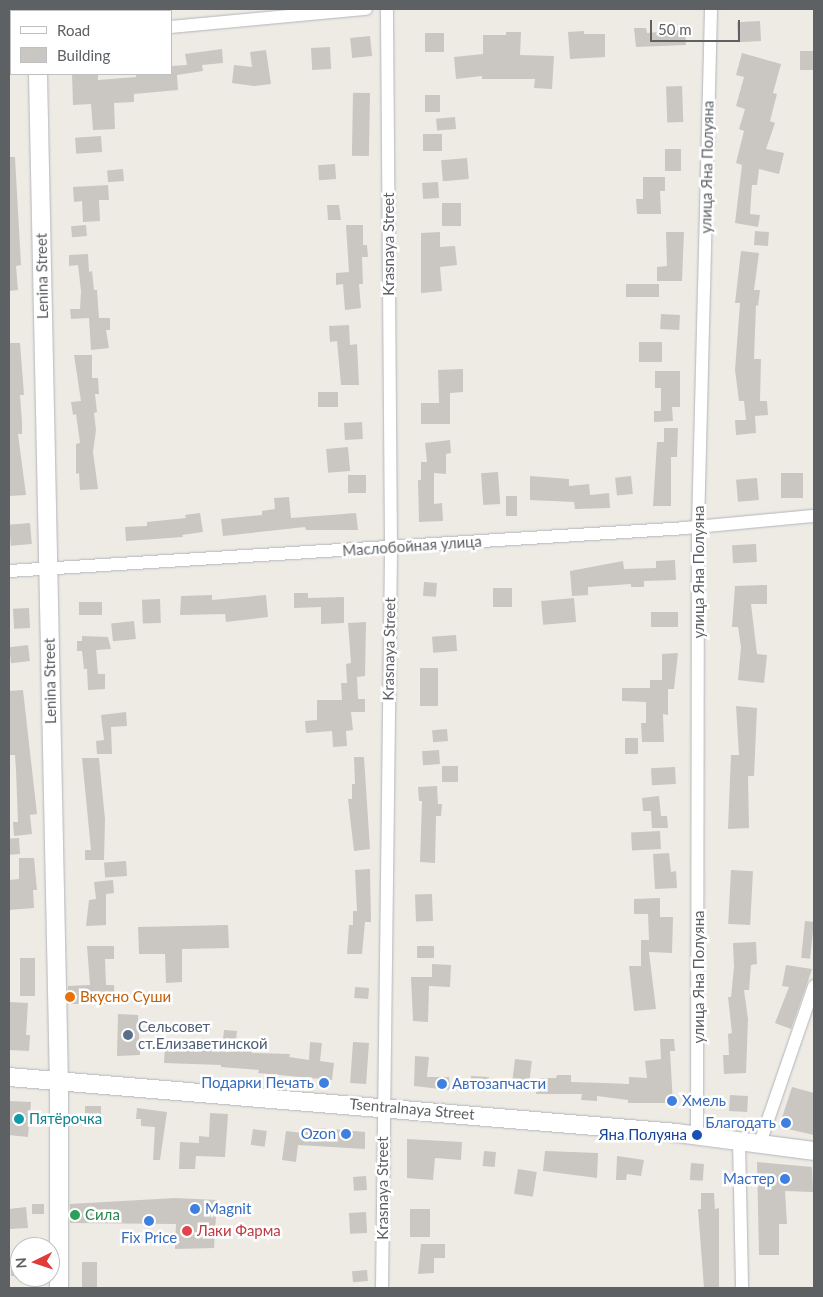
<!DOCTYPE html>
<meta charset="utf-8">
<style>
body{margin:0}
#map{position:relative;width:823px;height:1297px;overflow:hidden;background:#eeebe5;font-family:Lato,sans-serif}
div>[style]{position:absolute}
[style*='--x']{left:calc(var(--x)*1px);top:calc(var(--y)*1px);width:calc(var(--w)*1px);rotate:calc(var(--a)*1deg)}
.building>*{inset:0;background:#cac6c1;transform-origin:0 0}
.roads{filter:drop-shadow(0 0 1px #b2b5b9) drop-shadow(0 0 1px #b2b5b9)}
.street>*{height:12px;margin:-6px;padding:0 6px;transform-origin:6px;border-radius:6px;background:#fff}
.secondary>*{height:18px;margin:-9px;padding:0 9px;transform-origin:9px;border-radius:9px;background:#fff}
.dots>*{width:14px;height:14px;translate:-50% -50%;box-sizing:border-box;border:2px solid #fff;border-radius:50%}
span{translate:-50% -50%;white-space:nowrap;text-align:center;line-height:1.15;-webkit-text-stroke:5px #fff;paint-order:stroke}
.street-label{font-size:15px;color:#5d6164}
.food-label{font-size:15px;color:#c56008}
.left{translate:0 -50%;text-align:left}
.service-label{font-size:15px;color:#4e5e75}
.shop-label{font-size:15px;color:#366cbe}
.right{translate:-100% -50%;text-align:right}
.culture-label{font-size:15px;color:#0d838f}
.transit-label{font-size:15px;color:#164399}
.leisure-label{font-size:15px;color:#27864d}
.health-label{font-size:15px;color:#be3a42}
.frame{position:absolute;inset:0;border:10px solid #5d6164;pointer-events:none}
.legend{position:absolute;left:10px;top:10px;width:162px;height:65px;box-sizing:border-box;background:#fff;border:1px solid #bec0c1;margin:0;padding:6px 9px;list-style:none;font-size:15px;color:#5d6164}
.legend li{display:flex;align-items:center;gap:10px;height:25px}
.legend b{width:25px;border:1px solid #bec0c1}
.north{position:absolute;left:10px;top:1237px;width:50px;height:50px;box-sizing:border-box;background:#fff;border:1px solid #bec0c1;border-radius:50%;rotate:266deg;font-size:14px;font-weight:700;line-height:20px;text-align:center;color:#5d6164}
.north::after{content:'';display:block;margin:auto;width:18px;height:22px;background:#e03a39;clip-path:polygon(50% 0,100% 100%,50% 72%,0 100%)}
.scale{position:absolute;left:650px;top:20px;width:90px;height:22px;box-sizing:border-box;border:2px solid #5d6164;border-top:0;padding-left:6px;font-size:15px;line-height:18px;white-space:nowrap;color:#5d6164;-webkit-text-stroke:4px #fff;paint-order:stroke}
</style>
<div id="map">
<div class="building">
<div style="left:760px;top:21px;width:20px;height:23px;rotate:87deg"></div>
<div style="clip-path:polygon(634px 28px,646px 28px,647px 33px,685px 30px,686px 45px,636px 47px)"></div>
<div style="clip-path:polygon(584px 31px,584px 34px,605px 34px,605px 57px,570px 59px,568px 32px)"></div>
<div style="clip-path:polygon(506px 32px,521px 32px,520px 55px,554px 56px,552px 89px,534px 88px,535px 79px,482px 79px,482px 76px,456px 79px,454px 57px,483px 54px,483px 35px,506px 35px)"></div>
<div style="left:425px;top:33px;width:19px;height:19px"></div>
<div style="left:370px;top:36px;width:20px;height:20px;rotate:84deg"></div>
<div style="left:330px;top:47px;width:22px;height:19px;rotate:87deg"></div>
<div style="clip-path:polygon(222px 49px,223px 63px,202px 65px,203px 71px,177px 75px,178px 90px,134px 94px,134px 102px,114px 103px,115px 129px,93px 130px,91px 104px,73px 105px,72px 74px,98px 74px,98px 80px,136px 77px,136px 74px,171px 74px,171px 66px,187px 65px,185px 54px)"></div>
<div style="clip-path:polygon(266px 50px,271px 84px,254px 86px,232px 83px,234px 65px,252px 67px,250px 52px)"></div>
<div style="left:814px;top:51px;width:19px;height:14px;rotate:90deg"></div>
<div style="clip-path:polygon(742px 53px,781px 64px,773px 93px,777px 94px,770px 121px,775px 123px,766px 149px,784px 153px,779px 174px,759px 169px,757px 185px,752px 185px,750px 214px,760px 215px,758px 227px,735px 223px,742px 165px,736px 163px,744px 131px,739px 129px,745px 109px,736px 106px,744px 77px,736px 75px)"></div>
<div style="left:682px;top:86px;width:36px;height:16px;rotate:88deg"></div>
<div style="left:370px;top:93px;width:63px;height:17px;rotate:91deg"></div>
<div style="left:425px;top:95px;width:15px;height:17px"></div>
<div style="left:455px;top:117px;width:12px;height:19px;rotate:85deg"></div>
<div style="left:423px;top:134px;width:19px;height:17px"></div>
<div style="left:101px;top:136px;width:16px;height:26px;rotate:86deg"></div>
<div style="left:681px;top:149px;width:22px;height:16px;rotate:90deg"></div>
<div style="clip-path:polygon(9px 157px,15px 157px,21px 265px,16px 266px,18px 290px,9px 291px)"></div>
<div style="left:467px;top:158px;width:21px;height:26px;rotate:85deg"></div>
<div style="left:335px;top:164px;width:15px;height:17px;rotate:86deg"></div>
<div style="left:123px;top:169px;width:12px;height:16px;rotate:85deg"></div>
<div style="clip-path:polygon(643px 177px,665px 177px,665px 191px,660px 191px,661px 214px,637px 214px,636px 199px,643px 199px)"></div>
<div style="left:438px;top:182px;width:16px;height:16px;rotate:86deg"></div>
<div style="clip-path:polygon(108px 185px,109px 200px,99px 200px,100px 221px,83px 222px,82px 201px,74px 202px,73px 187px)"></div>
<div style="left:442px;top:203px;width:19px;height:23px"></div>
<div style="clip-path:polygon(327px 205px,339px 205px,341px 220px,328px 220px)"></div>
<div style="left:86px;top:225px;width:11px;height:15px;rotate:85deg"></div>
<div style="clip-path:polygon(346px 225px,363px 225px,363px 245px,367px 245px,368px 257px,362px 257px,363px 284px,359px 284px,361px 308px,345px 310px,343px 284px,336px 285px,336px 273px,349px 272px)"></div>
<div style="left:755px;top:231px;width:14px;height:14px;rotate:4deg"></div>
<div style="clip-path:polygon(440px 232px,440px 247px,455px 246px,457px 265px,440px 267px,442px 291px,421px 293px,421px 233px)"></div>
<div style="clip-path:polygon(666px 232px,684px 232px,682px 281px,657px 281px,657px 267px,667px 266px)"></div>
<div style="clip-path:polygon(741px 251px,759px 253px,754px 290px,760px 290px,758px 306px,756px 305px,754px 359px,761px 359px,760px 401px,767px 401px,768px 415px,755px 416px,756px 433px,736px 435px,735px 420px,746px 420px,744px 401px,739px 401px,735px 370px,740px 303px,735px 303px)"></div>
<div style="clip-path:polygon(88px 254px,89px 272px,92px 271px,94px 290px,97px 290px,99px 318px,110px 318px,110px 330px,106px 330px,109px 348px,91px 350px,89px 318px,71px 319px,70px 309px,80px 309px,81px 291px,78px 265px,69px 266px,69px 255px)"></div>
<div style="left:659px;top:284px;width:13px;height:33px;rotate:90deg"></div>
<div style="left:661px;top:314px;width:19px;height:15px;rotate:3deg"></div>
<div style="clip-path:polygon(349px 325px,350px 345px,357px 344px,359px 385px,341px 385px,337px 341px,330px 342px,329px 326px)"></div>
<div style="left:639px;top:342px;width:23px;height:20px"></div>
<div style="clip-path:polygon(9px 343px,20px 343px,24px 395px,20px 395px,22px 422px,22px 434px,18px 434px,26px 495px,9px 496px)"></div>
<div style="clip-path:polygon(74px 355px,92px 355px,92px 378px,98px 378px,99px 394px,95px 394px,97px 412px,94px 413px,96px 430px,93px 452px,98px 489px,80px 490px,79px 473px,76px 474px,76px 444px,80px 443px,76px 414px,73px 415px,71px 402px,81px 401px)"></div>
<div style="clip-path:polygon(463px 369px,463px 392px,450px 393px,450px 424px,421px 424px,421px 403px,439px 403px,438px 370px)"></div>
<div style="clip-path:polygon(655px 371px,680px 371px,680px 407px,672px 407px,673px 421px,654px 422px,654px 411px,661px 411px,661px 388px,655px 388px)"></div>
<div style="left:318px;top:392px;width:20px;height:15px"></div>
<div style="left:362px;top:422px;width:17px;height:18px;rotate:87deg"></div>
<div style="clip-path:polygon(664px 428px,678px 428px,677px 457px,671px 457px,671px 506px,653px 506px,657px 442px,664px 442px)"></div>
<div style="clip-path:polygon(450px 440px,451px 453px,446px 454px,446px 474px,434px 473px,434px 504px,442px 503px,443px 521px,419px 522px,418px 480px,421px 480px,421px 462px,427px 462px,425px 443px)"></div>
<div style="left:348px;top:447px;width:24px;height:22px;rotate:85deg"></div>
<div style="left:498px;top:472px;width:32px;height:17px;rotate:86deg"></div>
<div style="left:781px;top:473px;width:22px;height:25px"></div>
<div style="left:366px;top:475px;width:18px;height:18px;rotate:90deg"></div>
<div style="clip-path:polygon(530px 476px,569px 479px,569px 486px,589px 484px,590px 495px,609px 493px,610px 508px,575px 509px,574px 502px,530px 500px)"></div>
<div style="left:631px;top:476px;width:18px;height:16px;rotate:84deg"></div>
<div style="left:757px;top:478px;width:22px;height:21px;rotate:85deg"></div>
<div style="left:506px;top:496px;width:11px;height:20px"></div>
<div style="clip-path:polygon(289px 497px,291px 518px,356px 513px,358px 530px,306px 530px,305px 527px,223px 536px,221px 519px,262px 515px,262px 511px,275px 509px,274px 498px)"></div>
<div style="clip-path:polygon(200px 513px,203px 532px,182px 535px,183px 537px,126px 541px,125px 527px,147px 526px,147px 522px,186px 518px,185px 515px)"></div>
<div style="left:30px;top:523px;width:21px;height:21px;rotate:85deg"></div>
<div style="left:756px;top:544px;width:18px;height:24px;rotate:87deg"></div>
<div style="clip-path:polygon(675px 560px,676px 580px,644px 581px,644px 587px,631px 587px,631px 584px,588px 587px,588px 595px,572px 596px,570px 571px,623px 561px,624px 569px,656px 568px,656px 561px)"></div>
<div style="left:424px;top:582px;width:13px;height:14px;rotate:4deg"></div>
<div style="clip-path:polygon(767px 585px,767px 604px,751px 604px,757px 654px,767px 655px,764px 683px,738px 680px,741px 647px,738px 627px,732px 627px,735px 586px)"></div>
<div style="left:493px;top:588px;width:19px;height:19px"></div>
<div style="clip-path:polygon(294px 593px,308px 593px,308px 598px,344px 597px,344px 623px,321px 624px,321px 607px,294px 608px)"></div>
<div style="clip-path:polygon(212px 595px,212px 600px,266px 595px,268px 617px,226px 622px,225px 614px,180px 615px,181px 596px)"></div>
<div style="left:574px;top:598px;width:24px;height:33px;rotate:85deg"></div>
<div style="left:160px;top:599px;width:24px;height:18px;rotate:88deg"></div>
<div style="left:79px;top:602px;width:23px;height:13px"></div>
<div style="left:29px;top:608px;width:20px;height:16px;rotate:87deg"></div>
<div style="left:651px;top:612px;width:27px;height:15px"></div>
<div style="left:134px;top:621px;width:18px;height:23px;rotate:84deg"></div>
<div style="clip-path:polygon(366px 622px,365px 676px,357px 677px,358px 699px,365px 699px,365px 712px,351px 712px,353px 730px,346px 731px,347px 746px,333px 747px,332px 731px,306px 733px,305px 721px,317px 720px,317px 700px,342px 700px,341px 683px,347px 683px,346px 664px,351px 663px,348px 623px)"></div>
<div style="left:456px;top:635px;width:16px;height:24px;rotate:86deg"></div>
<div style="clip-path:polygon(82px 636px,108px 637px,111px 649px,96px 650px,98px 674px,105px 674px,105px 689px,88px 690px,87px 669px,84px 669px,82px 651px,77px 651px,77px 641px,82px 641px)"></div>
<div style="left:28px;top:645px;width:16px;height:19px;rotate:83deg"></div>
<div style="clip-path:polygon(678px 653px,674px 689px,668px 689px,668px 715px,663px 714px,664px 742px,642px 742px,641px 723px,646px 723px,646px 702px,622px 701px,622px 688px,650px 688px,650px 680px,662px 680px,662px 654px)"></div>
<div style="left:438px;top:668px;width:38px;height:18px;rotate:90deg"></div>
<div style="clip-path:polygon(23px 690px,37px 814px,30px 815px,32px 834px,14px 836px,13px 822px,18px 822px,16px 770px,15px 755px,10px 755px,9px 691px)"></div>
<div style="clip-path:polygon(736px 706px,757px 708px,754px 776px,748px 776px,749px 828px,728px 829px,731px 755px,739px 755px)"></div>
<div style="clip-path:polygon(126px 712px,127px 726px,111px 727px,112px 754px,97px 754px,96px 741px,104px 740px,101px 715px)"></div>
<div style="left:447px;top:729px;width:12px;height:15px;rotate:85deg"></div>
<div style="left:625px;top:738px;width:13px;height:16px"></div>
<div style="left:439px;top:750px;width:14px;height:17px;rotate:86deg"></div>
<div style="clip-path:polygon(354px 757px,364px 757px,370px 849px,354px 851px,348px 799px,352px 799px,352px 784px,355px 784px)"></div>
<div style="clip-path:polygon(82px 758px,99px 758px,105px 819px,104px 860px,85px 860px,85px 850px,91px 850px)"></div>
<div style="left:442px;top:766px;width:16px;height:16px"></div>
<div style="left:675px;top:767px;width:17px;height:24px;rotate:87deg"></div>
<div style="clip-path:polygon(437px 786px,438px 804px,442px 804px,441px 816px,436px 816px,435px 863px,420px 862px,422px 801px,419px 801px,418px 787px)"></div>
<div style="clip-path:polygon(659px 796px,661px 816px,667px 816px,668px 828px,652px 828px,651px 811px,643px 811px,642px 798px)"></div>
<div style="left:660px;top:831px;width:18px;height:29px;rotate:87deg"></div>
<div style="left:19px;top:838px;width:16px;height:10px;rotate:86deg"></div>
<div style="clip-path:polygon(669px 853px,671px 872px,676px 871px,677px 888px,655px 889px,653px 854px)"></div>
<div style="clip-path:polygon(19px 858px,34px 858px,37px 890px,33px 890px,34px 908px,9px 910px,9px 880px,19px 879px)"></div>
<div style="left:126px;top:861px;width:15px;height:22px;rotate:86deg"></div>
<div style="clip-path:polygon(370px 869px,371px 922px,365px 922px,362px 954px,347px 954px,349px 925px,353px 925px,353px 911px,357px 911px,355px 870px)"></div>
<div style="left:731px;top:870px;width:22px;height:54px;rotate:3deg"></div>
<div style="clip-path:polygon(113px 880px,114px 893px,106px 894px,106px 925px,86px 926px,89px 900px,96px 899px,94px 882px)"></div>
<div style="left:432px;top:894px;width:27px;height:17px;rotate:88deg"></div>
<div style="clip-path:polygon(660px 898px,660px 917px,673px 917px,672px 953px,649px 952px,656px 1009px,634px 1011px,629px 966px,641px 966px,641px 940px,649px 940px,648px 914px,634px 914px,634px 899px)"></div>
<div style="left:805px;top:921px;width:9px;height:37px;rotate:6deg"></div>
<div style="clip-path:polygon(228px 925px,229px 948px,182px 949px,182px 982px,166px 983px,165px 954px,139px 954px,138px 927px)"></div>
<div style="clip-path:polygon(756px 942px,757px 964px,751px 965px,749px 990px,744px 990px,748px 1019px,746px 1073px,724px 1074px,723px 1055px,729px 1055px,728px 1034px,732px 1033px,728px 997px,731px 997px,734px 967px,733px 943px)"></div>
<div style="clip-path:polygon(87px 946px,114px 946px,114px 959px,105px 959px,106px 985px,114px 985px,115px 1004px,68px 1004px,68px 986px,90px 985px)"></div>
<div style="left:417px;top:946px;width:17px;height:12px"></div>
<div style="left:20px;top:958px;width:15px;height:38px"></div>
<div style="clip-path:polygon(432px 964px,451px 965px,450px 987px,429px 986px,428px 1022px,413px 1021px,411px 977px,432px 977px)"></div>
<div style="clip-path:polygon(786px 965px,812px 969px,791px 1029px,775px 1023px,789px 987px,782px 986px)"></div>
<div style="left:355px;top:987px;width:14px;height:11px;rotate:4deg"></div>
<div style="clip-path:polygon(10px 1002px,28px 1003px,26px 1035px,30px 1035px,29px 1051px,9px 1050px)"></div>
<div style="clip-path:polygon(118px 1014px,138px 1015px,140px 1055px,117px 1056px)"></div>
<div style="clip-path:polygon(224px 1030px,237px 1031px,235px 1049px,252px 1050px,252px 1053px,290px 1054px,289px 1057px,309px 1060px,310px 1042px,322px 1043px,320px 1061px,334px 1063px,332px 1080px,258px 1073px,259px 1070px,221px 1067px,221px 1065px,164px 1063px,165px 1045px,212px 1047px,213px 1039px,223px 1040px)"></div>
<div style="clip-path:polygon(660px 1039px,674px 1039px,675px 1051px,670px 1051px,673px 1103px,628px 1103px,628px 1100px,597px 1096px,597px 1101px,581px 1100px,582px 1094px,536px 1094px,537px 1078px,556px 1078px,557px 1075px,571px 1075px,571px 1082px,604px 1083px,629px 1084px,629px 1077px,647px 1078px,645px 1061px,661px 1059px)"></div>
<div style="left:353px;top:1042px;width:16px;height:41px;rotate:4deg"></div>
<div style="clip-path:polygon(415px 1056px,429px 1057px,427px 1077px,449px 1077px,450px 1090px,414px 1086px)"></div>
<div style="left:515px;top:1059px;width:17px;height:23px;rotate:7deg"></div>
<div style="left:471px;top:1076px;width:18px;height:14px;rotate:3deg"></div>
<div style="clip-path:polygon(792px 1087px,814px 1093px,814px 1135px,779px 1127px)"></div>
<div style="left:730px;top:1095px;width:18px;height:16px;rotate:3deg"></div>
<div style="clip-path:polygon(9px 1101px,31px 1102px,28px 1137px,9px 1135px)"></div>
<div style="left:85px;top:1106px;width:16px;height:18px"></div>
<div style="clip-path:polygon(137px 1108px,167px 1112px,160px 1160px,153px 1160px,155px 1127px,141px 1126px,141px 1119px,136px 1119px)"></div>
<div style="clip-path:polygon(210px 1113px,228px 1114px,225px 1157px,196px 1156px,195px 1169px,179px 1169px,180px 1142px,199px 1143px,199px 1136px,209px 1137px)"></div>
<div style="clip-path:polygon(320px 1128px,365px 1132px,365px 1149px,298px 1145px,296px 1162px,282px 1160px,286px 1131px,302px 1133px,303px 1129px)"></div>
<div style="left:253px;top:1129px;width:14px;height:16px;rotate:8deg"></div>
<div style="clip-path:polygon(407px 1139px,462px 1142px,461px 1160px,435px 1158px,433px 1180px,407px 1178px)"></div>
<div style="left:484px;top:1151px;width:12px;height:15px;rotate:5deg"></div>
<div style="clip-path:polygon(545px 1151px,598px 1153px,597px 1178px,543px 1171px)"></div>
<div style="clip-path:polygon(617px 1156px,644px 1160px,641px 1176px,627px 1174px,626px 1180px,616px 1180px)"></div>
<div style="clip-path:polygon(757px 1162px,812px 1167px,813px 1192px,785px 1191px,787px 1224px,779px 1224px,779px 1255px,759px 1255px)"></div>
<div style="left:691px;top:1163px;width:13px;height:17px;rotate:4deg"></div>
<div style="left:518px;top:1169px;width:19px;height:25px;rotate:9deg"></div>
<div style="left:366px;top:1176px;width:14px;height:13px;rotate:86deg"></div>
<div style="clip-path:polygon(701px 1193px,714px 1193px,715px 1209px,719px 1208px,719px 1288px,704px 1288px,698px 1209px,701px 1209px)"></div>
<div style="clip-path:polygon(175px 1198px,217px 1200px,214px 1248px,175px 1249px,176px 1224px,70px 1223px,70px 1204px)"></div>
<div style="left:32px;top:1204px;width:12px;height:10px"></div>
<div style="clip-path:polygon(26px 1207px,28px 1228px,9px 1229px,9px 1209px)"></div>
<div style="left:410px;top:1209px;width:20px;height:28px"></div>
<div style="left:366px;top:1212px;width:21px;height:17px;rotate:87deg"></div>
<div style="clip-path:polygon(421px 1244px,445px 1244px,445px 1258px,434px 1258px,434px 1273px,418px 1274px)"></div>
<div style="left:11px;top:1262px;width:9px;height:14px"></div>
<div style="left:82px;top:1262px;width:15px;height:26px"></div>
<div style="left:367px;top:1270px;width:11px;height:15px;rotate:85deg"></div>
</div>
<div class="roads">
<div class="street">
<div style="--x:171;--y:27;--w:196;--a:-5.3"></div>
<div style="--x:9;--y:42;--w:2;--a:-27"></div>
<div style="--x:9;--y:571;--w:678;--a:-3.63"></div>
<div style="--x:686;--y:528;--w:129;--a:-5.4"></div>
<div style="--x:697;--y:1135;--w:608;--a:-89.91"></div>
<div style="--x:698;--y:527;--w:518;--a:-88.56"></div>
<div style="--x:739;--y:1140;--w:148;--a:88.8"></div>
<div style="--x:760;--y:1143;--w:166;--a:-71"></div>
<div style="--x:382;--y:1288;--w:740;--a:-89.3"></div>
<div style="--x:391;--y:548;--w:539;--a:-90.43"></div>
</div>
<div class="secondary">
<div style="--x:37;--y:9;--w:2;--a:90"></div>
<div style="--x:38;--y:74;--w:1009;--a:88.81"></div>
<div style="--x:59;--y:1083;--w:205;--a:90"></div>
<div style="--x:9;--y:1077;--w:670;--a:4.79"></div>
<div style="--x:677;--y:1133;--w:138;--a:7.5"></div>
</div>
</div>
<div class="dots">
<div style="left:70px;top:997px;background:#e8710a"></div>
<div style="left:128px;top:1035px;background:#5c6f8a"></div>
<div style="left:324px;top:1083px;background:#3f7fe0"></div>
<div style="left:442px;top:1084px;background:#3f7fe0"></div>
<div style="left:672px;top:1101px;background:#3f7fe0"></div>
<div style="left:19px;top:1119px;background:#0f9aa8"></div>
<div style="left:786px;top:1123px;background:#3f7fe0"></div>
<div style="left:346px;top:1134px;background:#3f7fe0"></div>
<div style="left:697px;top:1135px;background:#1a4fb4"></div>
<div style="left:785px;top:1179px;background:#3f7fe0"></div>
<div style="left:195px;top:1209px;background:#3f7fe0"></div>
<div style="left:75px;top:1215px;background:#2e9e5b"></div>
<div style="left:149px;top:1221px;background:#3f7fe0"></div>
<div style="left:187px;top:1231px;background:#e0444e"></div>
</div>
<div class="street-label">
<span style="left:707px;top:167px;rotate:-89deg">улица Яна Полуяна</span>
<span style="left:389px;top:244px;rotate:-90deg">Krasnaya Street</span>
<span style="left:42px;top:276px;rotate:-91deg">Lenina Street</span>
<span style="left:412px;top:546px;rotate:-4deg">Маслобойная улица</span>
<span style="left:699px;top:572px;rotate:-90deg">улица Яна Полуяна</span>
<span style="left:389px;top:649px;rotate:-89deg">Krasnaya Street</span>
<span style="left:50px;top:681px;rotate:-91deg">Lenina Street</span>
<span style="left:699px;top:977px;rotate:-90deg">улица Яна Полуяна</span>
<span style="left:412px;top:1109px;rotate:5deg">Tsentralnaya Street</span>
<span style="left:383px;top:1188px;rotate:-90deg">Krasnaya Street</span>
</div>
<div class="food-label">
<span class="left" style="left:80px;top:997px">Вкусно Суши</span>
</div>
<div class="service-label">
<span class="left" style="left:138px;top:1035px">Сельсовет<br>ст.Елизаветинской</span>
</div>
<div class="shop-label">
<span class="right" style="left:314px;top:1083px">Подарки Печать</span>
<span class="left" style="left:452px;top:1084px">Автозапчасти</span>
<span class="left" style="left:682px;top:1101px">Хмель</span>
<span class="right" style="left:776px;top:1123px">Благодать</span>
<span class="right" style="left:336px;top:1134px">Ozon</span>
<span class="right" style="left:775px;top:1179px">Мастер</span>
<span class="left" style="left:205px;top:1209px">Magnit</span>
<span style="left:149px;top:1238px">Fix Price</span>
</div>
<div class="culture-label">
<span class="left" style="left:29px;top:1119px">Пятёрочка</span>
</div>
<div class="transit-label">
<span class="right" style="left:687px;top:1135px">Яна Полуяна</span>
</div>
<div class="leisure-label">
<span class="left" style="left:85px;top:1215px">Сила</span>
</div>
<div class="health-label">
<span class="left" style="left:197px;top:1231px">Лаки Фарма</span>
</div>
<div class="frame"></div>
<ul class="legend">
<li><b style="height:6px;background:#fff"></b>Road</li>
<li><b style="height:14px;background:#cac6c1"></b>Building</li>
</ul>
<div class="north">N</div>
<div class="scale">50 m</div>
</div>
